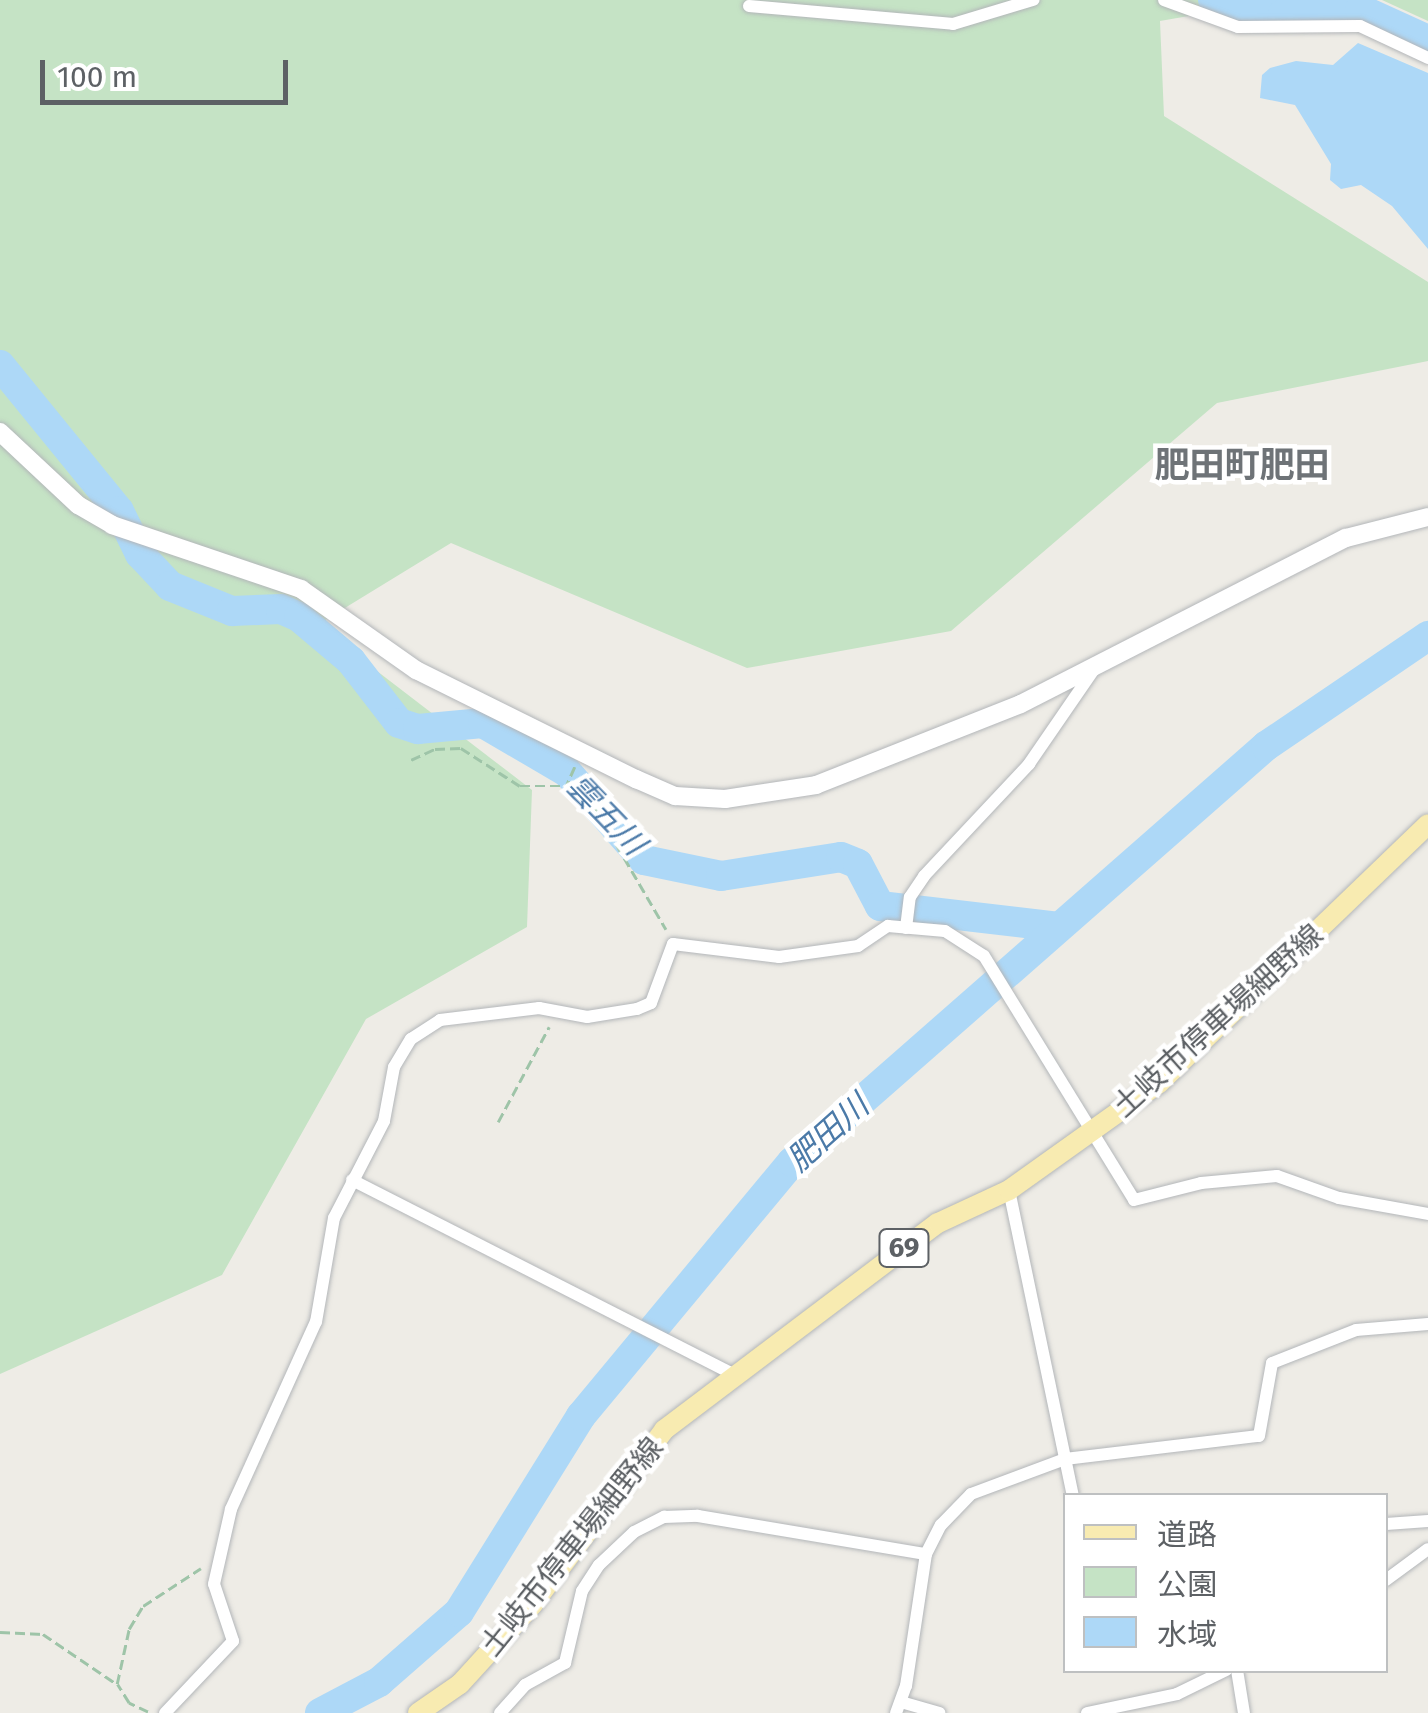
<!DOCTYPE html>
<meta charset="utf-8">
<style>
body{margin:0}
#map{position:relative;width:1428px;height:1713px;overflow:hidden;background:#eeece6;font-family:"Fira Sans","Noto Sans JP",sans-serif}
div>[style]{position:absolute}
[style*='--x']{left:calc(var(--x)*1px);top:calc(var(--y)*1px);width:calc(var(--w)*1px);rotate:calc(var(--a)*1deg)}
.green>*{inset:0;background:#c5e3c5}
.water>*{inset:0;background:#add8f7}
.river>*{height:30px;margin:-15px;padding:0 15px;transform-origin:15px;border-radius:15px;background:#add8f7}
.path>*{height:2.5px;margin-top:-1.25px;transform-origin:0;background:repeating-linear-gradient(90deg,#9ec4a8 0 10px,transparent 0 15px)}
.roads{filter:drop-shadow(0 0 2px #b3b6b9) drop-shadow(0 0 2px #b3b6b9)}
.street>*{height:12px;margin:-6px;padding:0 6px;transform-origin:6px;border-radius:6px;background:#fff}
.secondary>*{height:18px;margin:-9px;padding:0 9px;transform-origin:9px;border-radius:9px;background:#fff}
.primary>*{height:20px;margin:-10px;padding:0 10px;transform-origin:10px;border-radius:10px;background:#f8ebb1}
span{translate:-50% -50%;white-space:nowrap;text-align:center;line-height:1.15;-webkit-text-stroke:9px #fff;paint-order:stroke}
.shield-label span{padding:2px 8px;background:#fff;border:2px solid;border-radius:8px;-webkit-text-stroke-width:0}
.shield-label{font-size:28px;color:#5d6165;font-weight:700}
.street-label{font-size:30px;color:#5d6165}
.water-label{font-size:32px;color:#4b7aa8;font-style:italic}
.quarter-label{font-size:35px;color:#6e7377;font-weight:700}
.legend{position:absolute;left:1063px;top:1493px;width:325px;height:180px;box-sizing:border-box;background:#fff;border:2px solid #bec0c1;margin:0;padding:12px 18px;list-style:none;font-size:30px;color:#5d6165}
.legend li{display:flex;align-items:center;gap:20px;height:50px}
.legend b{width:50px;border:2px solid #bec0c1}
.scale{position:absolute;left:40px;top:60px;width:248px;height:45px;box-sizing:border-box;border:5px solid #5d6165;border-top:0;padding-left:12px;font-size:30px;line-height:35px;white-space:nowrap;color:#5d6165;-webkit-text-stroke:8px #fff;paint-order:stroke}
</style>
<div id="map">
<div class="green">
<div style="clip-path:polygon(0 0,1280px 0,1160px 21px,1164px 116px,1428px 282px,1428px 361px,1217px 403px,951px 631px,747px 668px,451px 543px,317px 625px,532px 790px,527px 927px,366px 1019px,222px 1275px,0 1374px)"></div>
<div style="clip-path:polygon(1382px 0,1428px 0,1428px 21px)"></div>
</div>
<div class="water">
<div style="clip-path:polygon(1358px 43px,1428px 73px,1428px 249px,1392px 206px,1361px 185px,1341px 189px,1330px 180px,1331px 164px,1295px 105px,1260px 98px,1262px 75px,1270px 68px,1296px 61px,1333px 65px)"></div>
</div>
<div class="river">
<div style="--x:1213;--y:0;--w:71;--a:11.3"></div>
<div style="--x:1283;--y:14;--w:77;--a:-3.7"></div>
<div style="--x:1360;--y:9;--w:75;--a:24.5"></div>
<div style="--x:0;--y:365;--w:188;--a:50.8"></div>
<div style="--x:119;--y:511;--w:48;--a:64"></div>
<div style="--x:140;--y:554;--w:44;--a:46.8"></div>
<div style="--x:170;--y:586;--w:67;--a:22"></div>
<div style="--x:232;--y:611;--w:49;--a:-2.3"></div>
<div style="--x:281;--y:609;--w:20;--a:24"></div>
<div style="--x:299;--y:617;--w:68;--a:40.2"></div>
<div style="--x:351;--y:661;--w:78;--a:52.3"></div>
<div style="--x:399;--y:723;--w:20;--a:18"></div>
<div style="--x:418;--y:729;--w:65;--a:-5.3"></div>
<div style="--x:483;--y:723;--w:97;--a:30.3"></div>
<div style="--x:567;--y:772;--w:117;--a:48.8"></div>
<div style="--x:644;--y:860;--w:79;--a:11.7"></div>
<div style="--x:721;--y:876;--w:121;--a:-9"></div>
<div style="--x:841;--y:857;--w:18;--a:22"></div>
<div style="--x:858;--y:864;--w:47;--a:62.4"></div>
<div style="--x:880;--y:906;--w:180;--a:6.7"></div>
<div style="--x:320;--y:1713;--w:67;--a:-27.7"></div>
<div style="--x:379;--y:1682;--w:106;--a:-41.2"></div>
<div style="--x:459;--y:1612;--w:231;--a:-58.1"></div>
<div style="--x:581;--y:1416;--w:330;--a:-50.3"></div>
<div style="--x:792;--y:1162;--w:631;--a:-41.27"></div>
<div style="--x:1266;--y:746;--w:196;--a:-34.2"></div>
</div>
<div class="path">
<div style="--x:411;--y:760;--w:26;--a:-25"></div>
<div style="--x:435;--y:749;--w:26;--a:-2"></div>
<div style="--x:461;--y:748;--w:70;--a:32.8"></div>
<div style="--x:520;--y:786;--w:45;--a:0"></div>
<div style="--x:575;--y:767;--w:20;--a:114"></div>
<div style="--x:567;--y:785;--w:34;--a:38"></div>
<div style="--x:594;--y:806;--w:143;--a:59.7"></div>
<div style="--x:498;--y:1122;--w:108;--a:-61.8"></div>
<div style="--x:0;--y:1632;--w:43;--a:2.7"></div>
<div style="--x:43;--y:1634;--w:87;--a:34.2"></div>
<div style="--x:148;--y:1712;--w:21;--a:-155"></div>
<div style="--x:129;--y:1703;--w:22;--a:-122"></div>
<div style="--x:117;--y:1684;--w:56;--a:-77.7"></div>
<div style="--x:129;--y:1629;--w:27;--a:-59"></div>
<div style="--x:143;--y:1606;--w:69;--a:-33.2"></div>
</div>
<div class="roads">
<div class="street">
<div style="--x:1164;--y:0;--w:79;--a:20"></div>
<div style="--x:1238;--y:27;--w:122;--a:-0.5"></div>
<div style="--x:1360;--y:26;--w:75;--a:25.2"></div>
<div style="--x:749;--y:6;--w:205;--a:5"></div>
<div style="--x:953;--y:24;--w:84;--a:-16.7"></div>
<div style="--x:906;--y:928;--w:31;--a:-83"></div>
<div style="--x:910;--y:897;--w:25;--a:-56"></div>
<div style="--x:924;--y:876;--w:154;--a:-46.8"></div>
<div style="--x:1029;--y:764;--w:116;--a:-55.5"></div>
<div style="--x:352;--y:1180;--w:431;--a:27"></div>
<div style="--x:1009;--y:1190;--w:313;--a:78.2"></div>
<div style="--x:1386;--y:1524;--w:42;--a:-4.1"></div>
<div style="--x:1386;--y:1580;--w:52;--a:-36.4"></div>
<div style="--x:1237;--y:1670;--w:44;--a:80.8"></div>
<div style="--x:901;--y:1702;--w:40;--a:16"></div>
<div style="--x:165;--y:1713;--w:99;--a:-46.6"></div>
<div style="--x:233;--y:1641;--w:60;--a:-108.4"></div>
<div style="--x:214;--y:1584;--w:77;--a:-77.2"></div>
<div style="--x:231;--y:1509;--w:205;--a:-65.6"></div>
<div style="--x:316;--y:1322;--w:106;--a:-80.2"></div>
<div style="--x:334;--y:1218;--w:109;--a:-62.7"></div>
<div style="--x:384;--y:1121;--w:55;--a:-79.5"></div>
<div style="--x:394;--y:1067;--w:33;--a:-59"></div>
<div style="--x:411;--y:1039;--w:35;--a:-33"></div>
<div style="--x:440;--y:1020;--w:100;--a:-6.9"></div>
<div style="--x:539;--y:1008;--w:49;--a:10.6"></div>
<div style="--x:587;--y:1017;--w:51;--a:-9.1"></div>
<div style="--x:637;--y:1009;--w:15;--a:-23"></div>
<div style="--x:651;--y:1003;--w:63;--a:-69.6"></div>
<div style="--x:673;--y:944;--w:107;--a:7"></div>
<div style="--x:779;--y:957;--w:80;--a:-7.9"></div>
<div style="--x:858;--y:946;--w:36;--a:-34"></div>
<div style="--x:888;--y:926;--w:57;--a:5"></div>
<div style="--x:945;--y:931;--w:46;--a:32.7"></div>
<div style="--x:984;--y:956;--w:286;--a:58.4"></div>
<div style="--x:1134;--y:1200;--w:69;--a:-14.2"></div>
<div style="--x:1201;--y:1183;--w:76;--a:-5.3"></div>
<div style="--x:1277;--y:1176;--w:66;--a:19.5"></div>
<div style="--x:1339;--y:1198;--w:90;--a:10.2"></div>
<div style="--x:500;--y:1713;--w:38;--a:-48"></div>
<div style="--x:525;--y:1685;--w:46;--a:-28.8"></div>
<div style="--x:565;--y:1663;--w:74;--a:-76.7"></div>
<div style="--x:582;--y:1591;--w:31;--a:-57"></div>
<div style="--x:599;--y:1565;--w:48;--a:-43.3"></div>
<div style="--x:634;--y:1532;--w:34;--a:-27"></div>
<div style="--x:664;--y:1517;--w:34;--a:-2"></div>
<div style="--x:698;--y:1516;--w:231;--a:9.5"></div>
<div style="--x:896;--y:1713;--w:29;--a:-70"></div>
<div style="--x:906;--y:1686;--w:134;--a:-81.4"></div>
<div style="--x:926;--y:1554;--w:33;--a:-63"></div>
<div style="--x:941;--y:1525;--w:43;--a:-45.9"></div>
<div style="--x:971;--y:1494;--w:100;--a:-20.4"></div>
<div style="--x:1065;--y:1459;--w:195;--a:-6.8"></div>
<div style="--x:1259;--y:1436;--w:74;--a:-79.9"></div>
<div style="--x:1272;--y:1363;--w:90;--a:-21.4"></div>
<div style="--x:1356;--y:1330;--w:72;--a:-4.8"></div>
<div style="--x:1087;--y:1713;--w:92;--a:-11.9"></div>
<div style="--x:1177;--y:1694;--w:55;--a:-26.1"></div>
</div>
<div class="secondary">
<div style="--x:0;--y:432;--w:107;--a:43.1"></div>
<div style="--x:78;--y:505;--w:39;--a:30"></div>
<div style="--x:112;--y:525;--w:200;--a:18.7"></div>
<div style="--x:301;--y:589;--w:141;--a:35.2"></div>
<div style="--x:416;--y:670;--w:246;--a:26.4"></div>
<div style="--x:636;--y:779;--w:43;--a:23.6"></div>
<div style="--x:675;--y:796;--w:50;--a:3.4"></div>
<div style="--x:725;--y:799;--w:92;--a:-8.7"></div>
<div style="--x:816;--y:785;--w:220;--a:-21.6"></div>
<div style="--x:1021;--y:704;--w:365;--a:-27.1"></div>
<div style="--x:1346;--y:538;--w:85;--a:-14.4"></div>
</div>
<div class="primary">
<div style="--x:418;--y:1713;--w:51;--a:-34.6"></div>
<div style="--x:460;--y:1684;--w:108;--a:-47.6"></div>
<div style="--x:533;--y:1604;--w:218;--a:-53"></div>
<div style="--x:664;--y:1430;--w:343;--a:-37.1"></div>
<div style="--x:938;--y:1223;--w:78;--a:-24.9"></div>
<div style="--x:1009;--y:1190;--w:184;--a:-35.5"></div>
<div style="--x:1159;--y:1083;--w:373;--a:-43.9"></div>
</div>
</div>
<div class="shield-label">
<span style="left:904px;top:1248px">69</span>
</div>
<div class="street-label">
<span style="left:1218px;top:1021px;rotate:-42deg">土岐市停車場細野線</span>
<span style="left:572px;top:1547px;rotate:-51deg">土岐市停車場細野線</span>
</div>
<div class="water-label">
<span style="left:606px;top:815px;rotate:46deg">雲五川</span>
<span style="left:828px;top:1133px;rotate:-42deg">肥田川</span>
</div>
<div class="quarter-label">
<span style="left:1242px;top:465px">肥田町肥田</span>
</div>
<ul class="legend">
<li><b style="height:12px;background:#f8ebb1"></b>道路</li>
<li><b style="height:28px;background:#c5e3c5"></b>公園</li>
<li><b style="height:28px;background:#add8f7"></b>水域</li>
</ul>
<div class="scale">100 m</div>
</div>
